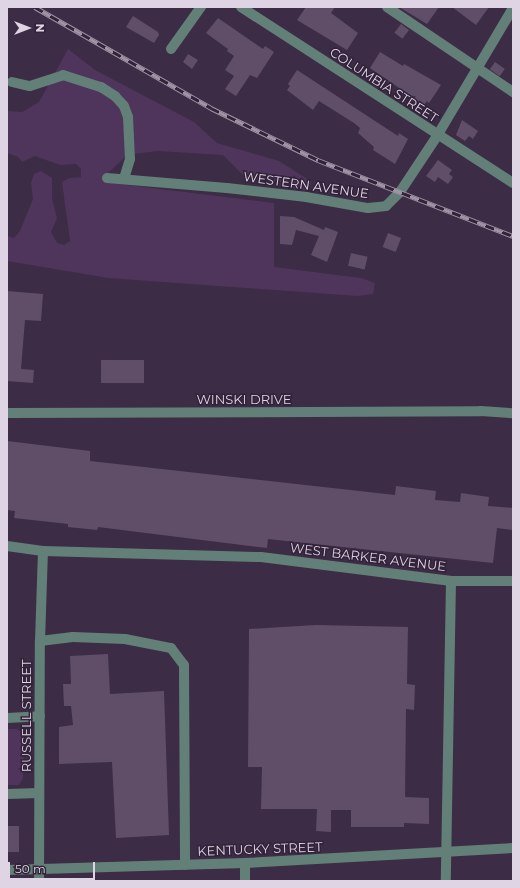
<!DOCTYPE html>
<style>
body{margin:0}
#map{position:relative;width:520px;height:888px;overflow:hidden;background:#3d2c45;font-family:Montserrat,sans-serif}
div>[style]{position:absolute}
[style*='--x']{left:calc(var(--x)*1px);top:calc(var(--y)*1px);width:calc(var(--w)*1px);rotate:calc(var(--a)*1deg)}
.green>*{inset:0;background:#4f345c}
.building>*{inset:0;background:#604e69;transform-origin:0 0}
.minor>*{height:10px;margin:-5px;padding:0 5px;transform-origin:5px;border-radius:5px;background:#628077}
.rail>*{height:4.5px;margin-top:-2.25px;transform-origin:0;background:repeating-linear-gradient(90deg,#32223a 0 9px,#a093a6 0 18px);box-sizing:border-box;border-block:1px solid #a093a6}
span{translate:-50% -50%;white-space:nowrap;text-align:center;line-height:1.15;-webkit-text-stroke:3px #32223a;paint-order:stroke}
.street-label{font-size:13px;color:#ded4e3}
.frame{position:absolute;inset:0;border:8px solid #ded4e3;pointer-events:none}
.north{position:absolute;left:8px;top:8px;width:40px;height:40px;-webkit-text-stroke:3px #32223a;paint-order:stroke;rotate:90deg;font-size:11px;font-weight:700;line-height:16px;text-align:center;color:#ded4e3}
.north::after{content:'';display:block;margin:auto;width:14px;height:18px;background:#ded4e3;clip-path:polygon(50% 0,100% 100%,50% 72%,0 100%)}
.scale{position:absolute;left:8px;top:862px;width:87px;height:18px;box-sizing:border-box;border:2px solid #ded4e3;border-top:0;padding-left:5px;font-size:12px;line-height:14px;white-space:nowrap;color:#ded4e3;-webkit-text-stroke:3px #32223a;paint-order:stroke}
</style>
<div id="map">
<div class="green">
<div style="clip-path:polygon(68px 49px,95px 70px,194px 122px,217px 143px,279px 161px,312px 182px,308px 190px,298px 190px,279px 181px,246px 178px,223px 155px,157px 151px,127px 155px,103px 178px,111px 183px,274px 203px,274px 267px,361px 278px,375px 283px,373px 294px,358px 296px,108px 278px,7px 261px,7px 236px,14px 238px,20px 231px,33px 199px,31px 183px,34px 174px,41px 171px,52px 178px,52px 199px,57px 218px,51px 232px,57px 243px,64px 245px,70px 241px,62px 182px,69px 178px,81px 177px,81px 169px,76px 164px,60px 165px,35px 156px,22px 162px,18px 157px,7px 153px,7px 111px,22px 112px,39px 102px)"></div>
<div style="clip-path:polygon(7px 729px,17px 729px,24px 734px,23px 778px,19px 785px,7px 785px)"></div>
</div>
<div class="building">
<div style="clip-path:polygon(306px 7px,335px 7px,331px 13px,358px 33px,347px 50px,297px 20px)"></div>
<div style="clip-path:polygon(399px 7px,439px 7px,427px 24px)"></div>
<div style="clip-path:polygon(452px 7px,489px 7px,476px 25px)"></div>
<div style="clip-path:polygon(133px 16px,158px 32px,159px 35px,154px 43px,126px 27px)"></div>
<div style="clip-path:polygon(218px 18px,263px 49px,265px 46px,274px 52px,257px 78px,250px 75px,236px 96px,225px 89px,234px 76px,225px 70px,234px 56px,227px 51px,228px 49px,206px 33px)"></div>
<div style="left:401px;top:24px;width:10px;height:11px;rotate:37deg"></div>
<div style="clip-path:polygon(380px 52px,403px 66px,404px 64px,441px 85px,429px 103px,427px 101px,424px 105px,370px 68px)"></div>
<div style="clip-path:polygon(188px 54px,198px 60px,192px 69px,183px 62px)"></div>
<div style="left:495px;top:62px;width:12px;height:9px;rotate:35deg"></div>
<div style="clip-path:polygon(297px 70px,398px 136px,399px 133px,408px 139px,395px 164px,373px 150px,374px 147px,358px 133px,360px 128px,354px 123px,319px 101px,313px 110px,287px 90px,290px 86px,288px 84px)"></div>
<div style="clip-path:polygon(462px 120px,478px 131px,473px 139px,469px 136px,465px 141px,456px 135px)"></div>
<div style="clip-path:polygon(438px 160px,452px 170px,449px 174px,453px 177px,448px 184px,438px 177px,435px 182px,426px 176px)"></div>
<div style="clip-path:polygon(280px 216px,294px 217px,324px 230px,325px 227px,338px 232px,327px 262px,311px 255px,319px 236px,296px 230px,292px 245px,280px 244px)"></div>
<div style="left:388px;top:233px;width:14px;height:15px;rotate:21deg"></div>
<div style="left:351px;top:253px;width:17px;height:13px;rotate:13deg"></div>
<div style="clip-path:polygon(7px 291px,43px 294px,41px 321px,25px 320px,21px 369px,34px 370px,33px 383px,7px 381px)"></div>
<div style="left:144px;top:360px;width:23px;height:43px;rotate:90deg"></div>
<div style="clip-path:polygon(7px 441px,90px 451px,90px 461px,395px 495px,396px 486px,436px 491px,435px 500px,460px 502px,461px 493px,489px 497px,488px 506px,513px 508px,513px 530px,497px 528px,493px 563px,268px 539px,267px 548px,98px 527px,97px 530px,68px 527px,68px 524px,14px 518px,15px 511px,7px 510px)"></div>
<div style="clip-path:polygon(316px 625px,408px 627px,407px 684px,415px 685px,414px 710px,406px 709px,405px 797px,429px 798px,429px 824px,404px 823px,404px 827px,351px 827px,351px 810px,331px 810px,331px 832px,316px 831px,317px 809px,261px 809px,262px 767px,248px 767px,249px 629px)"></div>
<div style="clip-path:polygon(108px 654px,110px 694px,164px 691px,169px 835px,116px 838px,112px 762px,59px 764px,59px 727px,73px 725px,71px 706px,64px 706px,63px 684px,71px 684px,70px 656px)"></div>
<div style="left:7px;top:826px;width:12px;height:26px"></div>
</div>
<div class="minor">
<div style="--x:241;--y:7;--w:324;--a:32.9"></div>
<div style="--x:387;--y:7;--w:152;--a:34"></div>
<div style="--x:171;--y:49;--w:52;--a:-54.5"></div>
<div style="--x:12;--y:82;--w:18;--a:13"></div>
<div style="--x:30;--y:86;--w:35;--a:-18"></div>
<div style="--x:63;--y:75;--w:40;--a:18"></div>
<div style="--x:101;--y:87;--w:17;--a:33"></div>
<div style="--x:115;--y:96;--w:13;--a:48"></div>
<div style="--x:124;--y:106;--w:12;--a:70"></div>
<div style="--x:128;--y:117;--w:42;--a:87.3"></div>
<div style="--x:130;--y:159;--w:21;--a:107"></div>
<div style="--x:107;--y:178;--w:120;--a:4.8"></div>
<div style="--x:227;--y:188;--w:80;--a:6.5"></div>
<div style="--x:306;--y:197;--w:63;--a:10.1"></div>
<div style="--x:368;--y:208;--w:18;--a:-6"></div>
<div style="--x:386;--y:206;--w:20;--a:-45"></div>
<div style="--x:400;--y:192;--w:67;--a:-56.5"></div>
<div style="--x:437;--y:136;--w:149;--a:-59.3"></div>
<div style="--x:7;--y:413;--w:474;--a:-0.2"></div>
<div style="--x:481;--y:411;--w:32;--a:4"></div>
<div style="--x:7;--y:546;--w:36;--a:8"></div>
<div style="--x:43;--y:551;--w:218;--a:1.6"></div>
<div style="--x:261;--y:557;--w:192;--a:7.2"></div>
<div style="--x:451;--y:581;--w:300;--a:91"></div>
<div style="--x:451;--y:581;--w:62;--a:0"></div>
<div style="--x:40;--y:641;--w:33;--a:-7"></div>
<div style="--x:73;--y:637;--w:52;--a:2.2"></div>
<div style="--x:125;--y:639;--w:47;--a:11.1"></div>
<div style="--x:171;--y:648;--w:21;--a:53"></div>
<div style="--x:184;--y:665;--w:200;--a:89.7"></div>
<div style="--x:7;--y:718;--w:33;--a:-3"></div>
<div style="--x:7;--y:794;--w:32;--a:-2"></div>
<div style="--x:7;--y:870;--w:238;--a:-1.7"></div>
<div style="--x:245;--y:863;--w:268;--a:-3.2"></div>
<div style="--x:39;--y:881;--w:240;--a:-89.8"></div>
<div style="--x:40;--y:641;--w:90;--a:-88.1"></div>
<div style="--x:245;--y:881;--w:18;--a:-90"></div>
</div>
<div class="rail">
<div style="--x:35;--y:7;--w:203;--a:29.8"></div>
<div style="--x:211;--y:108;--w:119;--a:25.9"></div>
<div style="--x:318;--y:160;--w:209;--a:21.3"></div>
</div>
<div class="street-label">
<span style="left:384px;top:85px;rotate:33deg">COLUMBIA STREET</span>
<span style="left:306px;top:185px;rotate:8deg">WESTERN AVENUE</span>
<span style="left:244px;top:399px">WINSKI DRIVE</span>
<span style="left:368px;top:557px;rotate:7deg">WEST BARKER AVENUE</span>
<span style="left:26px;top:716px;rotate:-90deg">RUSSELL STREET</span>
<span style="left:260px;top:849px;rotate:-2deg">KENTUCKY STREET</span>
</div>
<div class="frame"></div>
<div class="north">N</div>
<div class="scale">50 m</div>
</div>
